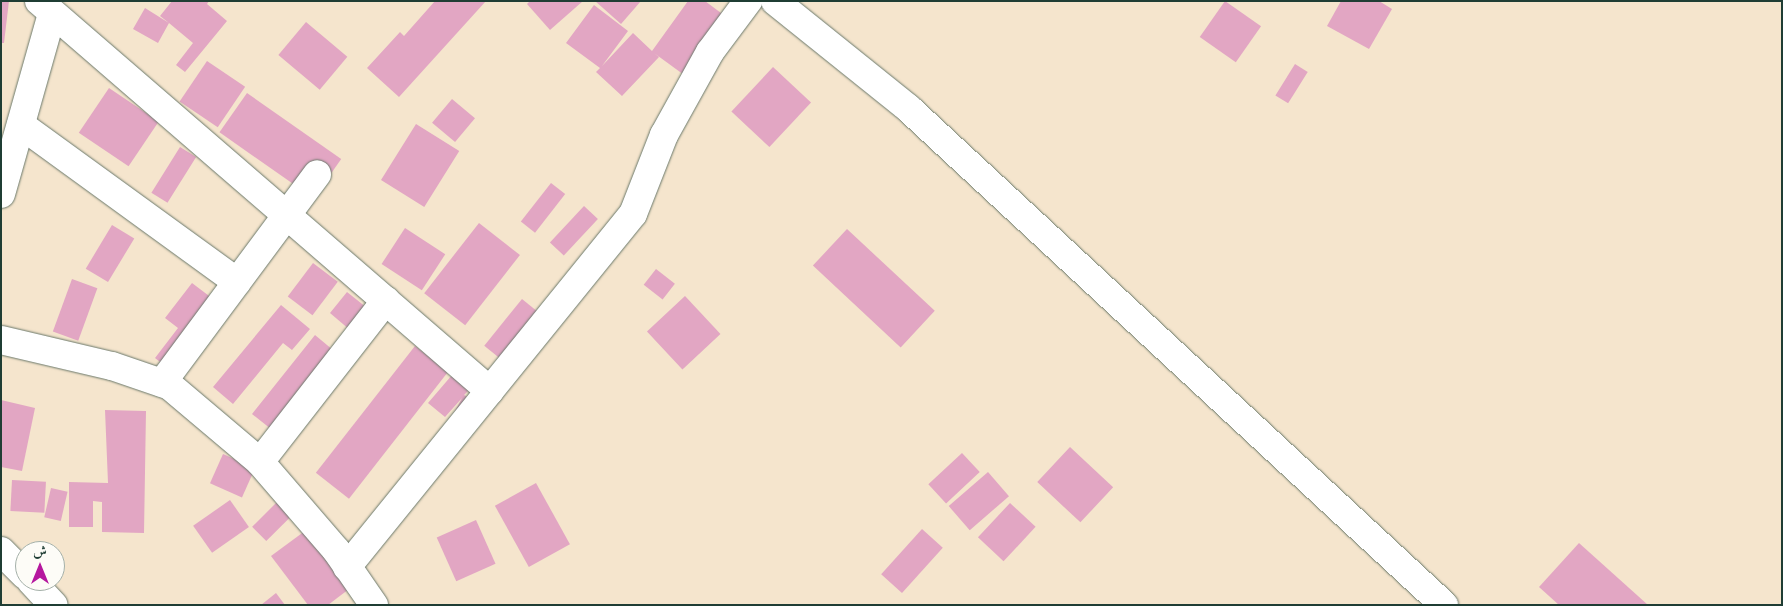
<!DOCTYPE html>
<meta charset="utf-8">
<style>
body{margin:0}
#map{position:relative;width:1783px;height:606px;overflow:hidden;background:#f5e5cd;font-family:"IM FELL Double Pica",Amiri,serif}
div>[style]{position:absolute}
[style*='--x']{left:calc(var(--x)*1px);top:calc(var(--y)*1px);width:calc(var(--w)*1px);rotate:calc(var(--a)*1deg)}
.building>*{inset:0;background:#e2a6c3;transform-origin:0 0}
.roads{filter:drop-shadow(0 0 1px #6a786a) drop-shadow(0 0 1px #6a786a)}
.minor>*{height:28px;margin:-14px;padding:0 14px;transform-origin:14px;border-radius:14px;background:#fff}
span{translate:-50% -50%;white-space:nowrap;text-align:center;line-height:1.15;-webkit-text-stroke:5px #fdfcf7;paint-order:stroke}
.frame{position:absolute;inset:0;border:2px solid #1f3d34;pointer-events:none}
.north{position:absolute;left:15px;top:541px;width:50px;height:50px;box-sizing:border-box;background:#fdfcf7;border:1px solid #a4b0a9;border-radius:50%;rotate:0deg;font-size:14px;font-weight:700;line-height:20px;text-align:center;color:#1f3d34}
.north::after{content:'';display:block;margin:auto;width:18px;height:22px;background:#b5179e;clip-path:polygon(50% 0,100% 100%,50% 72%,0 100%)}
</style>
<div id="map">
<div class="building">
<div style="clip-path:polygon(1px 1px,9px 1px,4px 43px,1px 43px)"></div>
<div style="clip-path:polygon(172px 1px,209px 1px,207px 4px,227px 21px,185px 72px,176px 65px,193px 43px,169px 23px,158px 43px,133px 29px,145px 8px,169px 23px,160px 16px)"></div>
<div style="clip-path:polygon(435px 1px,486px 1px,399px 97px,367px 68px,400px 32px,404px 36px)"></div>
<div style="clip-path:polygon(530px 1px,583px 1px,550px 30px,527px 4px)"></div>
<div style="clip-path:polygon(595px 1px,641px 1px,621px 24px)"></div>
<div style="clip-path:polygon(688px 1px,705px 1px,733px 22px,691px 80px,654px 53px,659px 57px,622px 96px,596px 72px,600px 68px,566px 43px,594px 5px,628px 31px,602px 66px,633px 33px,652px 51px)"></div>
<div style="left:1225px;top:1px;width:44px;height:44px;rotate:35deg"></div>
<div style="clip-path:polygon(1341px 1px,1379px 1px,1392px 9px,1369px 49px,1327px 26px)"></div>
<div style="left:306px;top:22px;width:54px;height:43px;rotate:40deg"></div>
<div style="left:207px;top:61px;width:46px;height:49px;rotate:34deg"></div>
<div style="left:1295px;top:64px;width:15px;height:37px;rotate:32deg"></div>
<div style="left:773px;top:67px;width:52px;height:61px;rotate:43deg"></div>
<div style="left:109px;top:88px;width:60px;height:54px;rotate:34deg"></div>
<div style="left:247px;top:93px;width:115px;height:48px;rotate:35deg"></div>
<div style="left:452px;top:99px;width:30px;height:31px;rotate:40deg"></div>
<div style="left:416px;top:124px;width:51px;height:66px;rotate:32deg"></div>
<div style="left:180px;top:147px;width:19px;height:54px;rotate:32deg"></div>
<div style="left:551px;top:183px;width:18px;height:49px;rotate:38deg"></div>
<div style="left:584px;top:206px;width:19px;height:50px;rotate:43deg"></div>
<div style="left:479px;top:223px;width:52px;height:89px;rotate:38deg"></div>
<div style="left:112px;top:225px;width:26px;height:51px;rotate:31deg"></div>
<div style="left:405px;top:228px;width:48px;height:43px;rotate:33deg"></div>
<div style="left:847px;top:229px;width:120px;height:50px;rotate:43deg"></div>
<div style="left:313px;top:263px;width:31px;height:42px;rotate:37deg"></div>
<div style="left:656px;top:269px;width:24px;height:20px;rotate:38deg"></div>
<div style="left:72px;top:279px;width:27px;height:56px;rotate:20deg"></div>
<div style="clip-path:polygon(192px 283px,225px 308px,174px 373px,155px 358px,178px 328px,165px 318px)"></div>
<div style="clip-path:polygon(347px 292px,381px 319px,286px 441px,252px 414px,315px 335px,333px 350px,350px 330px,330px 313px)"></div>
<div style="left:685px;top:296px;width:52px;height:52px;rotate:47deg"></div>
<div style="left:522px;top:299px;width:38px;height:60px;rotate:39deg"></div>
<div style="clip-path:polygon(281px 305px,310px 329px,292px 350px,283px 343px,233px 404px,213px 387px)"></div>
<div style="left:415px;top:346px;width:42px;height:161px;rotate:38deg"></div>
<div style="clip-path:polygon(452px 375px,469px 390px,464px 395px,485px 406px,444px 432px,462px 398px,445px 417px,428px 403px)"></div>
<div style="clip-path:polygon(1px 400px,35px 408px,22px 471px,1px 467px)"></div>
<div style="clip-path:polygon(105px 410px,146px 411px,144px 533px,102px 532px,102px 502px,93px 501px,93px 527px,69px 527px,69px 482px,108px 483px)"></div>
<div style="left:1070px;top:447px;width:59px;height:48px;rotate:43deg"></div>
<div style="left:962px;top:453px;width:26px;height:46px;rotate:47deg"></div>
<div style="left:223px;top:454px;width:35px;height:32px;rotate:24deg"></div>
<div style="left:988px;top:472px;width:32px;height:52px;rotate:49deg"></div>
<div style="left:12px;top:480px;width:34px;height:31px;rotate:3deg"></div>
<div style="left:536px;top:483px;width:70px;height:47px;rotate:61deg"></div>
<div style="left:51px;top:488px;width:17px;height:30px;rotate:13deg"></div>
<div style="left:230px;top:500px;width:33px;height:45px;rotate:55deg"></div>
<div style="left:279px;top:500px;width:20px;height:38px;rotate:45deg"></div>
<div style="left:1010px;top:503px;width:35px;height:47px;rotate:43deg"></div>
<div style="left:476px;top:520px;width:48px;height:43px;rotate:66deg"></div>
<div style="clip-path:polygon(309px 528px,353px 586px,328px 605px,308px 605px,271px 556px)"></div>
<div style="left:922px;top:529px;width:28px;height:61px;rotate:42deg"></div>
<div style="clip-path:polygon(1579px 543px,1648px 605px,1559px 605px,1539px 587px)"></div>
<div style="clip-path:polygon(276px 593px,285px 605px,261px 605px)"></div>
</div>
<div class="roads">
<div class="minor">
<div style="--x:39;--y:1;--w:596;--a:40.85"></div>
<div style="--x:775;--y:1;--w:171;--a:38.8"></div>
<div style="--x:908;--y:108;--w:731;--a:42.84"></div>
<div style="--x:21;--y:125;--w:267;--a:36"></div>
<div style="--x:1;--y:194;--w:187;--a:-74.2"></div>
<div style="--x:1;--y:340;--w:114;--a:13.2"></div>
<div style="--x:112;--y:366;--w:61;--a:19"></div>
<div style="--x:170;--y:386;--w:118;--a:40.2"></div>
<div style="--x:260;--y:462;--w:116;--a:49.2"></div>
<div style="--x:336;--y:550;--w:67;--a:55.4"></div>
<div style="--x:162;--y:383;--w:260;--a:-53.4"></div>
<div style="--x:260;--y:462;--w:205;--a:-52.1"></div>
<div style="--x:1;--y:551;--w:34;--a:45"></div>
<div style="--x:347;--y:567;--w:454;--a:-51"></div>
<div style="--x:633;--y:214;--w:85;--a:-68.6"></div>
<div style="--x:664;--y:135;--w:95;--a:-61"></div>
<div style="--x:710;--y:52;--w:64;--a:-53.3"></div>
<div style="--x:31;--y:581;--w:33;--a:47"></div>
</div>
</div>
<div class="frame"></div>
<div class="north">ش</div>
</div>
